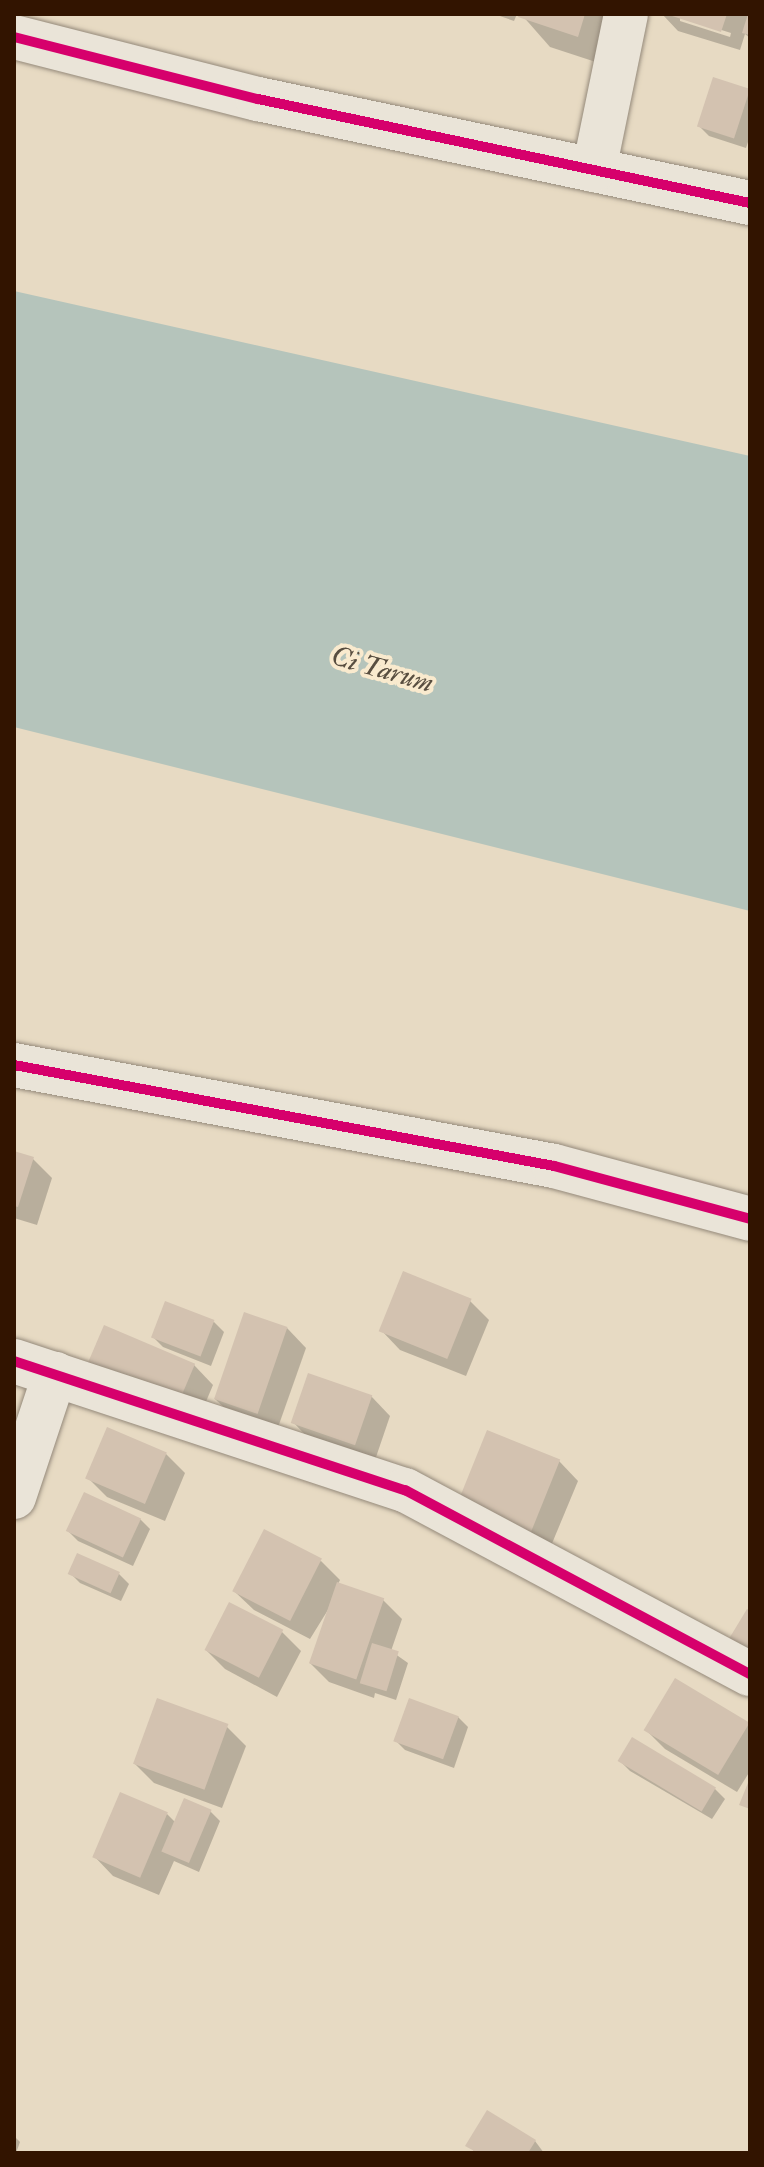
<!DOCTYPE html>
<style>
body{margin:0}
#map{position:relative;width:764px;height:2167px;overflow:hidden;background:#e7dac3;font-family:"IM FELL Double Pica",serif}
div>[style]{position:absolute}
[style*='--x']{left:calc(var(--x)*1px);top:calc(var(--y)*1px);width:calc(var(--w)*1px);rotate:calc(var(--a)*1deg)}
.water>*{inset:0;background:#b5c4bb}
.shadow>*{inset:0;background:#0003}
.building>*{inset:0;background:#d3c2b0;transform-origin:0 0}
.roads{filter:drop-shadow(0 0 2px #94897a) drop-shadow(0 0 2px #94897a)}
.minor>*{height:44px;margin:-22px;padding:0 22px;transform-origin:22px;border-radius:22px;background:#eae4d8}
.cycleway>*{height:10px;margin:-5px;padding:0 5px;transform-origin:5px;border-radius:5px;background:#d6006c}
span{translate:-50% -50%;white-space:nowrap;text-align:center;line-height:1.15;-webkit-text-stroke:8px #f9eace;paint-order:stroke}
.water-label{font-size:28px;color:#584e40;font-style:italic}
.frame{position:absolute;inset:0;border:16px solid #321400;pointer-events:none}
</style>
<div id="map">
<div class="water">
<div style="clip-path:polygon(14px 291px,750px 456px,750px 911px,14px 727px)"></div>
</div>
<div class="shadow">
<div style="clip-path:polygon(494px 14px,517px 14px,514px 21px)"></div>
<div style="clip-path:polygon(521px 14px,625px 14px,608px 66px,550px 47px)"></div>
<div style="clip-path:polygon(evenodd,662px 14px,750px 14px,750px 38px,745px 34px,740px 50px,678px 31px,662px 14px,680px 17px,731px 33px,730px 37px,680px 21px,680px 17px)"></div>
<div style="clip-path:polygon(714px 80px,750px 91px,750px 136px,746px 148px,709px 136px,699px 126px)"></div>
<div style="clip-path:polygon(14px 1153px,33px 1159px,52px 1178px,37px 1225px,14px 1218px)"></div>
<div style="clip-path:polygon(470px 1301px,489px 1320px,466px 1376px,400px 1350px,381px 1330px)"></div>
<div style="clip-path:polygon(214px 1322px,224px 1332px,211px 1366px,163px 1347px,153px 1337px)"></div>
<div style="clip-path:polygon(287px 1328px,306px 1348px,276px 1433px,235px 1418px,215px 1399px)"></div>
<div style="clip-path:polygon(194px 1365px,213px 1385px,194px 1430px,105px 1392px)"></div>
<div style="clip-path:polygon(371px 1396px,390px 1416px,374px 1463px,312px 1442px,293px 1422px)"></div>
<div style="clip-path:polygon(166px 1454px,185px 1473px,165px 1521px,107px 1497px,88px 1478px)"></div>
<div style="clip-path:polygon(559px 1461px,578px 1481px,548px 1553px,476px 1525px)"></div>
<div style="clip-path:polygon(140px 1519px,150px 1529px,133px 1566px,78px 1541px,68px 1531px)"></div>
<div style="clip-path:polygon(321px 1561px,340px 1580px,338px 1584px,383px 1600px,402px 1619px,391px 1651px,408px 1663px,396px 1700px,375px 1693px,374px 1698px,329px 1682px,310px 1663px,331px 1605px,310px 1639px,254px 1610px,234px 1591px)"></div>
<div style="clip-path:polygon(70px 1573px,119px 1574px,129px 1584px,121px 1601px,80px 1583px)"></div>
<div style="clip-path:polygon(282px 1632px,301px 1651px,277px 1697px,225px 1669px,206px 1650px)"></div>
<div style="clip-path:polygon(458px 1717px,468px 1727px,454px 1768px,405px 1750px,395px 1740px)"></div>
<div style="clip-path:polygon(748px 1724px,750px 1771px,737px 1792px,665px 1749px,645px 1729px)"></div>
<div style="clip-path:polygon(226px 1726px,246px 1746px,222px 1808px,154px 1783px,135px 1764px)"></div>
<div style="clip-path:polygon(633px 1739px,715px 1789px,725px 1799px,712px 1819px,630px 1771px,620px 1761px)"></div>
<div style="clip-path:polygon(210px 1811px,220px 1821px,199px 1872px,174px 1861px,159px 1895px,113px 1876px,94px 1856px,167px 1814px,175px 1822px)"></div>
<div style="clip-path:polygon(14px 2136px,20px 2142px,16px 2153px,14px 2153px)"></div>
<div style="clip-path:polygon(535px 2141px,544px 2153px,476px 2153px,468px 2145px)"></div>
</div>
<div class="building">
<div style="clip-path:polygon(519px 14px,585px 14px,578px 37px,518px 17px)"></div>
<div style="clip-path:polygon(666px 14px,727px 14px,721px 32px)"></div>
<div style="clip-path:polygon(748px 14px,750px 14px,750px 35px,742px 33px)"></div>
<div style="left:713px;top:77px;width:39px;height:52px;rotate:18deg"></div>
<div style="clip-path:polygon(14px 1151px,34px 1157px,18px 1207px,14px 1206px)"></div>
<div style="left:403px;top:1271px;width:74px;height:65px;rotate:22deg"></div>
<div style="left:165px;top:1301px;width:53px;height:39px;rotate:21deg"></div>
<div style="left:244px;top:1312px;width:46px;height:92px;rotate:19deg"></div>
<div style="left:104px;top:1325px;width:99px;height:52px;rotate:23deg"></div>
<div style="left:308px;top:1373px;width:68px;height:53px;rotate:19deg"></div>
<div style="left:107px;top:1427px;width:65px;height:56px;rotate:23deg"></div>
<div style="left:487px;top:1430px;width:79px;height:82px;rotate:22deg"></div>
<div style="left:84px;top:1492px;width:63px;height:43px;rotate:25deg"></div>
<div style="left:264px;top:1529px;width:65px;height:70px;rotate:27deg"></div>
<div style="left:77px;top:1553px;width:47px;height:23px;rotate:24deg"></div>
<div style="left:337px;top:1582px;width:50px;height:86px;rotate:19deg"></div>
<div style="left:229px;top:1602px;width:61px;height:54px;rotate:27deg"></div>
<div style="clip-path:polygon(747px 1609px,750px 1611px,750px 1670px,721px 1652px)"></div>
<div style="left:372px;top:1643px;width:28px;height:42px;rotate:17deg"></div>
<div style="left:675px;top:1678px;width:87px;height:61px;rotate:31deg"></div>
<div style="left:157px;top:1698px;width:76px;height:70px;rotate:20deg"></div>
<div style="left:409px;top:1698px;width:53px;height:46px;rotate:20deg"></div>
<div style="left:632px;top:1737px;width:98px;height:28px;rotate:31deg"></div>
<div style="clip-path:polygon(750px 1778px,750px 1809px,739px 1805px)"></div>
<div style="left:120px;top:1792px;width:52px;height:71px;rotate:23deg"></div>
<div style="left:184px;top:1798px;width:30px;height:58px;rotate:23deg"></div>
<div style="clip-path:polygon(487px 2110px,536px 2140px,528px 2153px,478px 2153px,465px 2146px)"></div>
</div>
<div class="roads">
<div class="minor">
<div style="--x:14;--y:37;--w:252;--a:14.3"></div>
<div style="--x:258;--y:99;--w:503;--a:11.94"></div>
<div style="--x:594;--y:170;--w:159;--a:-78.4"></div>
<div style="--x:14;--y:1065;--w:549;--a:10.59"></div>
<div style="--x:554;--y:1166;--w:203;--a:15.1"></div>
<div style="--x:14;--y:1361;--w:412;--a:18.3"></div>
<div style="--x:405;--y:1490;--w:391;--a:28.1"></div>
<div style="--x:14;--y:1497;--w:130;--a:-71.6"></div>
</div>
</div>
<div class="cycleway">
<div style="--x:14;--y:37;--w:252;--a:14.3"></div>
<div style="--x:258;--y:99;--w:503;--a:11.94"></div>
<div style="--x:14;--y:1065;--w:549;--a:10.59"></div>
<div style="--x:554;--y:1166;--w:203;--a:15.1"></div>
<div style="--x:14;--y:1361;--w:412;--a:18.3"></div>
<div style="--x:405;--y:1490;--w:391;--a:28.1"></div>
</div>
<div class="water-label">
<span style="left:382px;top:670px;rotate:16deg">Ci Tarum</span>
</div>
<div class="frame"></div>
</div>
